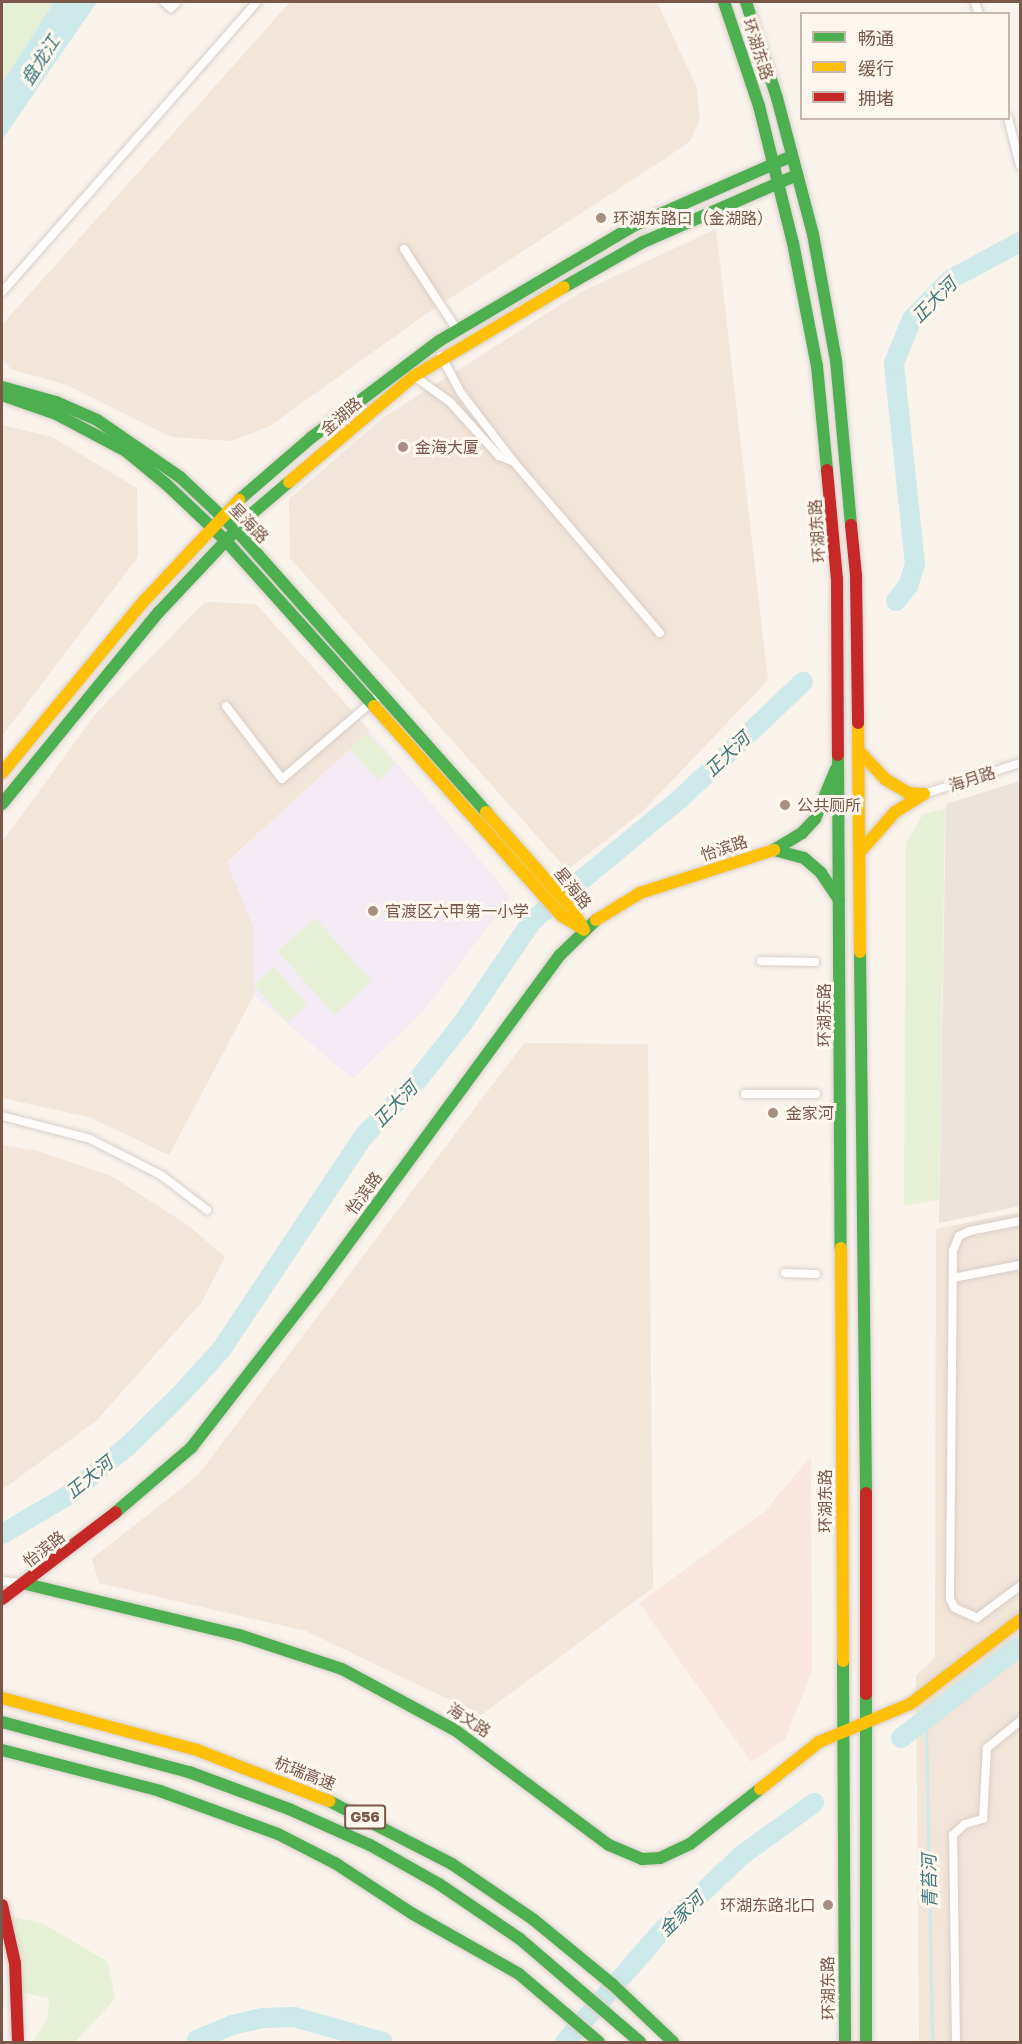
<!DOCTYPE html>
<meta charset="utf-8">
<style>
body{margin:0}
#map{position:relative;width:1022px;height:2044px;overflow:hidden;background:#f9f3ec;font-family:"Golos Text","Noto Sans SC",sans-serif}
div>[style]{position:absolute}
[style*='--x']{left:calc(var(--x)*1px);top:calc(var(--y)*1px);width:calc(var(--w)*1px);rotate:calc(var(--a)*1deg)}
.residential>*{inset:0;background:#f2e5d9}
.commercial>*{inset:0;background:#f9e7df}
.industrial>*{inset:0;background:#ece3dc}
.education>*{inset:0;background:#f4eaf4}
.green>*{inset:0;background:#e6f0d6;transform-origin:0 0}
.water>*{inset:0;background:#cde9ea}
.stream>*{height:3px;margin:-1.5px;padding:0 1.5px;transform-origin:1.5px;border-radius:1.5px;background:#cde9ea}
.river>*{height:20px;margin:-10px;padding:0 10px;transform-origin:10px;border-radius:10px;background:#cde9ea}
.roads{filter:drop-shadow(0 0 2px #d8cec8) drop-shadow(0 0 2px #d8cec8)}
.street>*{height:8px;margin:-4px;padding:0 4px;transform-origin:4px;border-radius:4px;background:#fefdfc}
.fast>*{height:12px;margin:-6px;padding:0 6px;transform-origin:6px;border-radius:6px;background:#4caf50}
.slow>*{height:12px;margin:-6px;padding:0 6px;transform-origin:6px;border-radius:6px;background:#ffc107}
.jam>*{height:12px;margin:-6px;padding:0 6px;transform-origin:6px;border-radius:6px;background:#c62828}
.dots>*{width:16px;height:16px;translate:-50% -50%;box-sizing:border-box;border:3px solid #fff7ee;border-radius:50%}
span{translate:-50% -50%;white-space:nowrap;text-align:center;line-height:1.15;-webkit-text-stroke:6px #fff7ee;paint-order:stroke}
.shield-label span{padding:2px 4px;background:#fff7ee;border:2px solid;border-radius:4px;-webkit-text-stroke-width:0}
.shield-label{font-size:15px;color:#795749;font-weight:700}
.street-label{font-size:16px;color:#795749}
.poi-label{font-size:16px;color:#795749}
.left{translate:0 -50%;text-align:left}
.right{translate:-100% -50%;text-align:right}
.water-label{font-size:18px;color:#3c787f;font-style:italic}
.frame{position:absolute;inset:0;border:3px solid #795749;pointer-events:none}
.legend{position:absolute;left:800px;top:12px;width:210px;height:108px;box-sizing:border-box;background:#fff7ee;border:2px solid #c9b7ac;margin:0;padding:8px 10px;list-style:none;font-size:18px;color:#795749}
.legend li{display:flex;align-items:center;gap:12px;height:30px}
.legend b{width:30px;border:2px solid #c9b7ac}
</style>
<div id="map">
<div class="residential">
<div style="clip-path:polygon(290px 2px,657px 2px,697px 88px,700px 119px,690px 141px,666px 158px,426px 314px,270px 426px,231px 441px,171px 437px,67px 385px,11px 369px,2px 358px,2px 325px)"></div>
<div style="clip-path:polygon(716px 229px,768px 680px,642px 812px,567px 870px,290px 558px,289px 499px,384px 417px,579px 293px)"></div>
<div style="clip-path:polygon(2px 425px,52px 437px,137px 488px,138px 557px,2px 736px)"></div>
<div style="clip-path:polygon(205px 602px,256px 604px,370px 731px,227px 862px,253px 926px,254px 995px,169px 1155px,89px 1117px,2px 1098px,2px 842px,97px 712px)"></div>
<div style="clip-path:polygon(524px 1043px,648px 1044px,653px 1588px,481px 1715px,306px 1631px,99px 1583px,92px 1559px,198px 1475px)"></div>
<div style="clip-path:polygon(2px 1145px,38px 1151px,111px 1176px,188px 1225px,225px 1257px,201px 1303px,97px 1420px,2px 1490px)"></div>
<div style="clip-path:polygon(1020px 1212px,1020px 2042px,919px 2042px,916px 1675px,935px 1658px,936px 1229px)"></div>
</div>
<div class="commercial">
<div style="clip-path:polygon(811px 1456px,812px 1671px,785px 1739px,751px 1762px,639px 1603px,765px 1511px)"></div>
</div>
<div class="industrial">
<div style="clip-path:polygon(1020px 781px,1020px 1206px,939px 1223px,946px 804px)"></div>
</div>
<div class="education">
<div style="clip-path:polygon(370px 731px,511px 897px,425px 1009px,353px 1079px,254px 995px,253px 926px,227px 863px)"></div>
</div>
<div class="green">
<div style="clip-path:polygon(2px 2px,54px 2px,2px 83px)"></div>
<div style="left:367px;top:733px;width:42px;height:24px;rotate:47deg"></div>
<div style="clip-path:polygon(945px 809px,939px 1200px,904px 1206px,906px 843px,923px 814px)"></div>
<div style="left:315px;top:918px;width:85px;height:50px;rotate:48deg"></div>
<div style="left:274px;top:967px;width:50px;height:27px;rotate:48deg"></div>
<div style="clip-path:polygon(11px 1916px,44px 1924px,108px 1962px,115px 1999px,75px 2042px,33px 2042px,48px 2017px,49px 1998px,24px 1993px)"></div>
</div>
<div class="water">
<div style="clip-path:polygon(54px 2px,97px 2px,2px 140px,2px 83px)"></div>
</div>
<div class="stream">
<div style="--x:926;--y:1720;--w:322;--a:88.9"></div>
</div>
<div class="river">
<div style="--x:896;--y:601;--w:19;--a:-51"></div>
<div style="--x:908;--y:586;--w:23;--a:-72"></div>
<div style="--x:915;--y:564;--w:202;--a:-96"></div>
<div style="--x:894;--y:363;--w:48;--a:-67.8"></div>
<div style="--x:912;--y:319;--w:56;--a:-45.7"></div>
<div style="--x:951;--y:279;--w:78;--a:-28.2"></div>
<div style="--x:2;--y:1534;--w:75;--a:-30.3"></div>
<div style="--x:67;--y:1496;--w:82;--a:-39.5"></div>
<div style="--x:130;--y:1444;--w:69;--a:-44.4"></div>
<div style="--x:179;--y:1396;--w:62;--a:-47.6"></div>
<div style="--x:221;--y:1350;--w:256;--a:-56.3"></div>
<div style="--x:363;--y:1137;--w:83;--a:-46.5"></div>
<div style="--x:420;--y:1077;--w:68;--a:-51.6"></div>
<div style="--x:462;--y:1024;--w:126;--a:-55.7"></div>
<div style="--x:533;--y:920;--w:190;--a:-39.5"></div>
<div style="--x:680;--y:799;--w:170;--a:-43.6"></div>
<div style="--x:901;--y:1738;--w:150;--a:-37.7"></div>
<div style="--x:197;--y:2040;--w:38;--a:-23"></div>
<div style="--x:232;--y:2025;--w:32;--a:-13"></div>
<div style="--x:263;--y:2018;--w:31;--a:-2"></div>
<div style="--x:294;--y:2017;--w:92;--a:15.7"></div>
<div style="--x:565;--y:2042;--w:145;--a:-48.9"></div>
<div style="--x:660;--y:1933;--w:113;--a:-43.6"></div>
<div style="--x:742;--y:1855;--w:89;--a:-35.8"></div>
</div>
<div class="roads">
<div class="street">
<div style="--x:164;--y:2;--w:9;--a:41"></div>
<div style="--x:171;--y:8;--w:8;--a:-45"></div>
<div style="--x:975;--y:2;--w:13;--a:72"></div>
<div style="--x:1008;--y:118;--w:49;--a:75.7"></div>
<div style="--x:404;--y:249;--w:97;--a:56.8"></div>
<div style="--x:2;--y:292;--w:386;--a:-48.7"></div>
<div style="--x:441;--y:356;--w:42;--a:61.6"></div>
<div style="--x:461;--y:393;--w:86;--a:52.6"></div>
<div style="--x:513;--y:461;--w:226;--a:49.5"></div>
<div style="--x:414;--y:376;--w:44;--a:35.8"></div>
<div style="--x:450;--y:402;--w:73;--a:47.8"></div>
<div style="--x:499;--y:456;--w:14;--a:21"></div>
<div style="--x:226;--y:706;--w:92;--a:52.5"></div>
<div style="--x:282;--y:779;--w:129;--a:-40.6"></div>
<div style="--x:924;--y:794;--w:101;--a:-17.9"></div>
<div style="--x:761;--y:961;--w:54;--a:1.1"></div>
<div style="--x:745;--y:1094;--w:71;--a:0"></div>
<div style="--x:2;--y:1116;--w:91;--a:14.6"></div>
<div style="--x:90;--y:1139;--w:80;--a:26.9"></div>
<div style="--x:161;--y:1175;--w:58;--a:37.3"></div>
<div style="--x:1020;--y:1221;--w:51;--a:168.7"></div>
<div style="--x:970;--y:1231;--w:12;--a:156"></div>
<div style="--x:959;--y:1236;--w:16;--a:112"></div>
<div style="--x:953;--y:1251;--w:348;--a:90.5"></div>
<div style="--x:950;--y:1599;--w:10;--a:61"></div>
<div style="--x:955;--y:1608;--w:24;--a:24"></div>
<div style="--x:977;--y:1618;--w:54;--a:-36.7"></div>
<div style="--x:785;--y:1273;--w:31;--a:2"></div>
<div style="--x:953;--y:1278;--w:68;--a:-11"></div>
<div style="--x:2;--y:1581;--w:23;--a:7"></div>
<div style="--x:956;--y:2042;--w:207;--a:-90.8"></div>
<div style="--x:953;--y:1835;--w:16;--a:-43"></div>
<div style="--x:965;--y:1824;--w:19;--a:-16"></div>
<div style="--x:983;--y:1819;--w:71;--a:-86.8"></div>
<div style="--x:987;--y:1748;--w:43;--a:-39.3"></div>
</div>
<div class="fast">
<div style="--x:724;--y:2;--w:110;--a:71.4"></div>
<div style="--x:759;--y:106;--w:141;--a:76.1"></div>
<div style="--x:793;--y:243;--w:125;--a:79"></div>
<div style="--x:817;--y:366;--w:104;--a:84.5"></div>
<div style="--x:746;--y:2;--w:101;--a:72.1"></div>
<div style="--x:777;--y:98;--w:141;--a:75.2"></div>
<div style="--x:813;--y:234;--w:128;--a:79.7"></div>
<div style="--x:836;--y:360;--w:166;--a:84.8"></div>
<div style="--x:564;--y:287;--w:91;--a:-29.7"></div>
<div style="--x:643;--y:242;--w:168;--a:-23.5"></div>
<div style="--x:2;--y:387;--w:56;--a:15.5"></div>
<div style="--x:56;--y:402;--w:45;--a:23.7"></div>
<div style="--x:97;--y:420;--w:101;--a:34.5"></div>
<div style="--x:180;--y:477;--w:77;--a:43.4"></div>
<div style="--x:236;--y:530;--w:377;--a:48.4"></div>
<div style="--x:2;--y:395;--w:57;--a:19.4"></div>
<div style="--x:56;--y:414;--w:79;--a:27.9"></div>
<div style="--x:126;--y:451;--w:52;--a:39.5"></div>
<div style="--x:166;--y:484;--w:83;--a:43.5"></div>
<div style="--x:226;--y:541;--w:222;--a:48.1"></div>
<div style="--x:239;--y:500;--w:96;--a:-40.8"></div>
<div style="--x:312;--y:437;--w:159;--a:-37.1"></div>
<div style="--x:439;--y:341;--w:228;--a:-30.6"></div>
<div style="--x:635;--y:225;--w:171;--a:-23.7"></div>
<div style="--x:838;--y:755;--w:493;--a:89.7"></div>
<div style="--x:836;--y:769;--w:54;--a:112.8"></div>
<div style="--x:815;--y:819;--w:19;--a:133"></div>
<div style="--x:802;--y:833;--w:33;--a:149"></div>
<div style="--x:774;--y:850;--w:31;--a:15"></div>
<div style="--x:804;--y:858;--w:23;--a:41"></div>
<div style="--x:821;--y:873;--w:32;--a:56"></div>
<div style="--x:2;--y:804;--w:247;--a:-50.8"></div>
<div style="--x:158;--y:613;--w:133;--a:-46.8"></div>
<div style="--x:249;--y:516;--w:52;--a:-40.4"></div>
<div style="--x:860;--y:952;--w:541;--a:89.36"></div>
<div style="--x:116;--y:1512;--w:99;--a:-40.5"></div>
<div style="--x:191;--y:1448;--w:204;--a:-52.2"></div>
<div style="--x:316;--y:1287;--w:412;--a:-53.7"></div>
<div style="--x:560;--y:955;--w:50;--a:-44.2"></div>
<div style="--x:26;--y:1584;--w:219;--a:13.5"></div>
<div style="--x:239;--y:1635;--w:108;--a:18.3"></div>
<div style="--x:342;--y:1669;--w:128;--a:28.4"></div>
<div style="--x:455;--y:1730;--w:192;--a:36.8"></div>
<div style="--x:609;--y:1845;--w:36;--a:23"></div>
<div style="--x:642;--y:1859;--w:18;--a:-3"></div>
<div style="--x:660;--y:1858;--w:33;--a:-25"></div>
<div style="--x:690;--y:1844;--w:89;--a:-38.2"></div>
<div style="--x:843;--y:1661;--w:381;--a:89.7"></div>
<div style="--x:866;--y:1694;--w:348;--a:90"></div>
<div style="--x:2;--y:1722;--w:194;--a:15"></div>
<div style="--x:189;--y:1772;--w:107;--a:20.3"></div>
<div style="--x:289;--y:1809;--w:89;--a:24"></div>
<div style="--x:370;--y:1845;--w:79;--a:29.5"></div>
<div style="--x:439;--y:1884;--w:98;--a:34.2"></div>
<div style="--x:520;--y:1939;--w:158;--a:40.6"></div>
<div style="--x:2;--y:1750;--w:163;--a:14.5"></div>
<div style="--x:160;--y:1791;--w:126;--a:20"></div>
<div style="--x:278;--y:1834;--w:64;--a:27"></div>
<div style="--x:335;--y:1863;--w:93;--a:33.2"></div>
<div style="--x:329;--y:1801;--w:138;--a:27.1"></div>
<div style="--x:452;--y:1864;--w:99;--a:34.3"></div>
<div style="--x:534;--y:1920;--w:102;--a:39.4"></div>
<div style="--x:613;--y:1985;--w:83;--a:43.5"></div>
<div style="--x:413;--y:1914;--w:122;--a:29.5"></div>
<div style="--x:519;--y:1974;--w:105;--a:40.4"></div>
</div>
<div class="slow">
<div style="--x:289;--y:482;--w:164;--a:-40.3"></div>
<div style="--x:414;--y:376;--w:174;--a:-30.7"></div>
<div style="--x:374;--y:706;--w:282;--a:48.2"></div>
<div style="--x:562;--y:916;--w:25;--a:32"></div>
<div style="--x:858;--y:723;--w:229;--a:89.5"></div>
<div style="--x:860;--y:752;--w:37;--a:47"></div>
<div style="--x:885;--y:779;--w:27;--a:31"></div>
<div style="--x:908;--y:793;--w:16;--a:4"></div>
<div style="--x:924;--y:794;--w:34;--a:148"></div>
<div style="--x:895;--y:812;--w:53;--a:131.2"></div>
<div style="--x:2;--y:773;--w:223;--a:-50.5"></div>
<div style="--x:144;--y:601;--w:139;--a:-46.8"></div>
<div style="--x:486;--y:812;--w:130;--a:48.4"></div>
<div style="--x:572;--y:909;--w:24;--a:60"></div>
<div style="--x:596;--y:920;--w:52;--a:-31.5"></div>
<div style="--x:640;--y:893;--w:141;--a:-17.8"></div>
<div style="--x:841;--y:1248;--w:413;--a:89.7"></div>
<div style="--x:2;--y:1698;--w:202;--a:14.9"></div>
<div style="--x:197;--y:1750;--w:142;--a:21.1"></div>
<div style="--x:760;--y:1789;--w:75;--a:-38.5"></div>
<div style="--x:819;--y:1742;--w:99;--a:-22.7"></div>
<div style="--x:910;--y:1704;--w:138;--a:-37.4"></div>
</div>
<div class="jam">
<div style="--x:827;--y:470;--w:109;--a:84.8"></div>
<div style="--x:837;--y:579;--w:176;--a:89.7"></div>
<div style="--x:851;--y:525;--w:50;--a:84.3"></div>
<div style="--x:856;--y:575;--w:148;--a:89.2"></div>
<div style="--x:866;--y:1493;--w:201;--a:90"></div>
<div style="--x:2;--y:1599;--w:143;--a:-37.3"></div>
<div style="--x:2;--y:1905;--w:59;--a:77.4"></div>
<div style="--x:15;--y:1963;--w:79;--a:87.8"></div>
</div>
</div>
<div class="dots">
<div style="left:601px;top:218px;background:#a68e82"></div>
<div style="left:403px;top:447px;background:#a68e82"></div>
<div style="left:785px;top:805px;background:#a68e82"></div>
<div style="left:373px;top:911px;background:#a68e82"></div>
<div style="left:773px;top:1113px;background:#a68e82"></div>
<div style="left:828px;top:1905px;background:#a68e82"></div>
</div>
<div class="shield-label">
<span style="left:365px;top:1817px">G56</span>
</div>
<div class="street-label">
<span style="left:758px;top:49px;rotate:72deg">环湖东路</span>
<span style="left:341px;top:416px;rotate:-41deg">金湖路</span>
<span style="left:249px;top:523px;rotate:46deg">星海路</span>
<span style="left:817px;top:531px;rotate:-94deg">环湖东路</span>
<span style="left:972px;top:779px;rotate:-18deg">海月路</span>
<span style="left:724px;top:848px;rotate:-18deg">怡滨路</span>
<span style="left:573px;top:888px;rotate:51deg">星海路</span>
<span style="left:824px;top:1015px;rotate:-90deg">环湖东路</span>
<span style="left:364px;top:1193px;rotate:-54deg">怡滨路</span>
<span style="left:825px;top:1501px;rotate:-90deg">环湖东路</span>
<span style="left:44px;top:1549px;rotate:-38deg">怡滨路</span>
<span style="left:469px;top:1720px;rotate:33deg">海文路</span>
<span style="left:305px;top:1773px;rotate:22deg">杭瑞高速</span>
<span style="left:828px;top:1988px;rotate:-91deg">环湖东路</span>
</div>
<div class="poi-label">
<span class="left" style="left:613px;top:218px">环湖东路口（金湖路）</span>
<span class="left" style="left:415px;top:447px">金海大厦</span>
<span class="left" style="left:797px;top:805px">公共厕所</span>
<span class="left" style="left:385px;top:911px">官渡区六甲第一小学</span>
<span class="left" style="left:786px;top:1113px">金家河</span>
<span class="right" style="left:816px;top:1905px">环湖东路北口</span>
</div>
<div class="water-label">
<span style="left:40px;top:60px;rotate:-57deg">盘龙江</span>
<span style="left:934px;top:300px;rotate:-45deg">正大河</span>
<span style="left:727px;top:754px;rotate:-44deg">正大河</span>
<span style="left:395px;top:1104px;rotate:-46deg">正大河</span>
<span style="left:89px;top:1477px;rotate:-39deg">正大河</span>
<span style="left:929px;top:1881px;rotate:-91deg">青苔河</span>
<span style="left:681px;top:1914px;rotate:-44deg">金家河</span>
</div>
<div class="frame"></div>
<ul class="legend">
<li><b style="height:8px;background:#4caf50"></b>畅通</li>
<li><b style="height:8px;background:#ffc107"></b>缓行</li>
<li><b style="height:8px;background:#c62828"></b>拥堵</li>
</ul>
</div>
